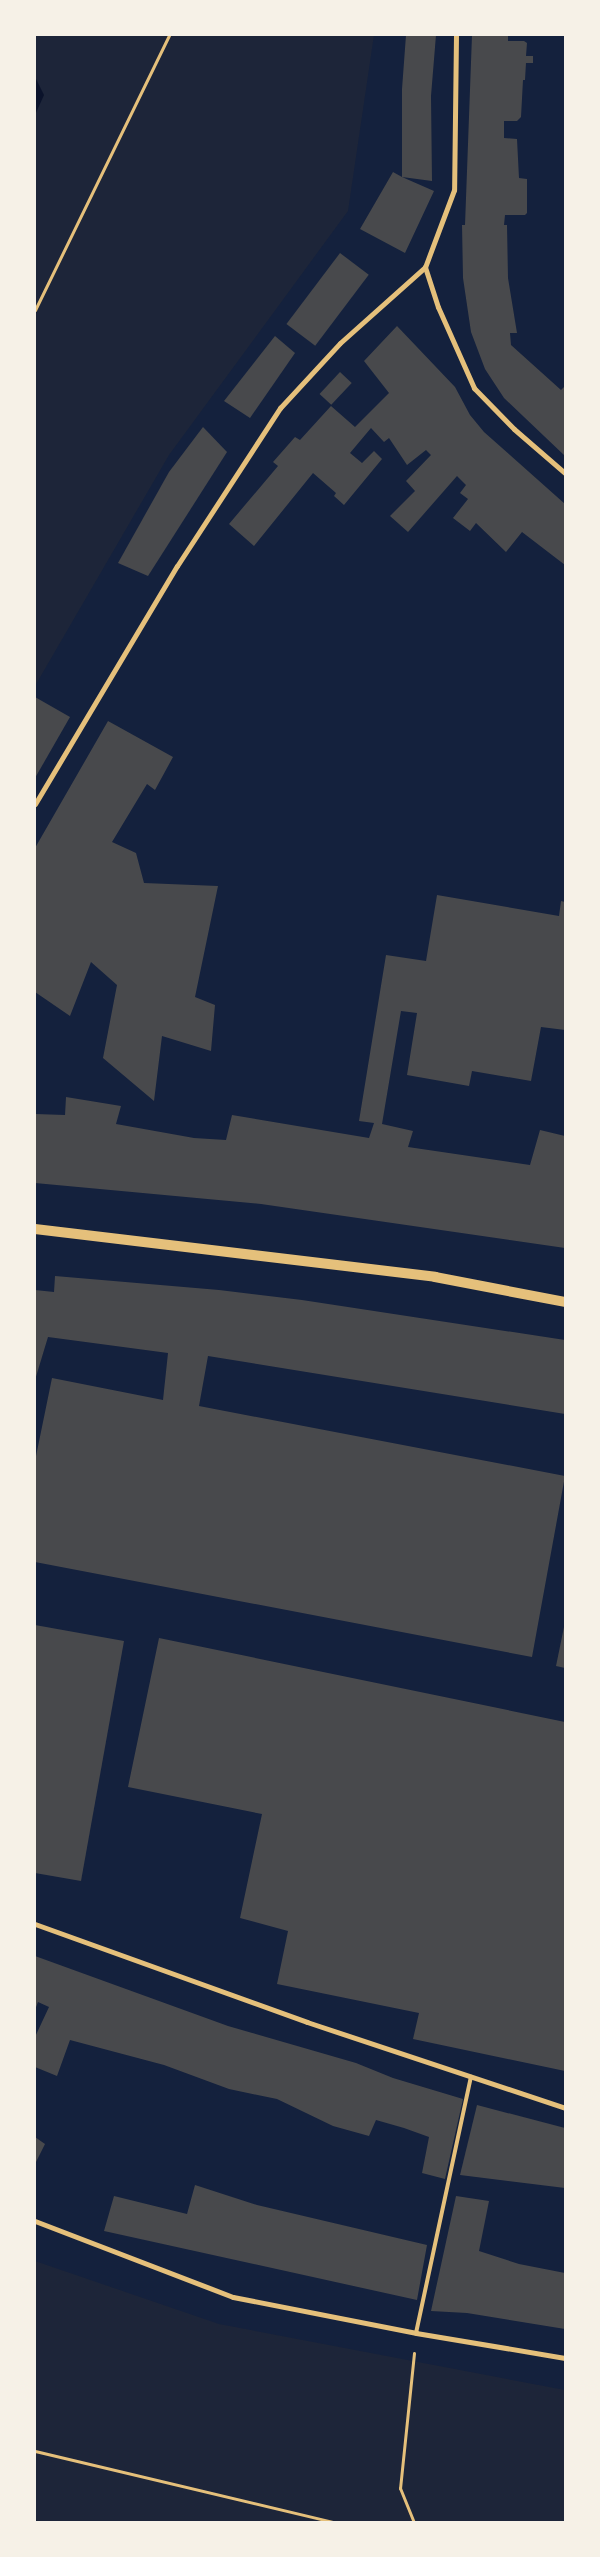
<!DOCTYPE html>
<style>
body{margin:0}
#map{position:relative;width:600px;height:2557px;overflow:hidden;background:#14213d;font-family:"IBM Plex Serif",serif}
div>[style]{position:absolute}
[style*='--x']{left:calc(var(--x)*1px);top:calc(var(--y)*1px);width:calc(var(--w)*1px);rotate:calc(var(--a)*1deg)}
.green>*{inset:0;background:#1d2539}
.water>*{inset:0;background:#0b132b}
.building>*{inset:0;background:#48494c;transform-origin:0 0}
.path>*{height:3px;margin:-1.5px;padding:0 1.5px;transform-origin:1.5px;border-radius:1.5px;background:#e5c07b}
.service>*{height:4px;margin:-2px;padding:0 2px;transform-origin:2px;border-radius:2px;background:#e5c07b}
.minor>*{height:5px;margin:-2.5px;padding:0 2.5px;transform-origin:2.5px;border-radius:2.5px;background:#e5c07b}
.secondary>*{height:10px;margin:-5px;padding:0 5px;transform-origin:5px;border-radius:5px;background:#e5c07b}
span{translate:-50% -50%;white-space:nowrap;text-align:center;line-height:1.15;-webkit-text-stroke:5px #f6f1e7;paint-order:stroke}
.frame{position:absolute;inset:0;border:36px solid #f6f1e7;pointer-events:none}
</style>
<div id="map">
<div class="green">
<div style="clip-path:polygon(35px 35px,374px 35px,348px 211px,169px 455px,35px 686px)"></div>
<div style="clip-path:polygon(35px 2261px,219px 2324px,565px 2390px,565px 2522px,35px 2522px)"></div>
</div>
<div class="water">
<div style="clip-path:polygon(35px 77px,44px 95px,35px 115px)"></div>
</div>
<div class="building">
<div style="clip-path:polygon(406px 35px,436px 35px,431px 96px,432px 181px,402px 177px,434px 191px,405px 253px,360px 229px,393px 172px,402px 177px,402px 89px)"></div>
<div style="clip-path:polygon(472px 35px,508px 35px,508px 41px,524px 41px,527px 43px,526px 56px,533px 56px,533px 63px,526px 63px,525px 80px,523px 80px,521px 117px,517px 121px,504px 121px,504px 138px,517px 139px,519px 178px,527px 179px,527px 213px,525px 215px,505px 215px,504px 225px,507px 225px,508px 278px,517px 333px,510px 333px,511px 345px,561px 390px,565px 386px,565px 456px,504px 398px,485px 369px,471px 332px,463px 278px,462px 225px,465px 225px)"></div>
<div style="left:340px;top:253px;width:36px;height:89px;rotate:37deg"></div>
<div style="clip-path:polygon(397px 326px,455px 387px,470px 415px,484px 432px,565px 504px,565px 565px,522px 532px,506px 552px,476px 523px,470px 531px,453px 518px,468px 499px,460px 493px,466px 485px,457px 476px,408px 532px,390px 516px,415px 491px,406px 481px,431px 455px,426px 450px,407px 465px,389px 438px,384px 442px,371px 428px,350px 453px,362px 463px,374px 451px,382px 459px,344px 505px,334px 496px,336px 493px,313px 473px,254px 546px,229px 524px,278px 466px,273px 462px,295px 437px,300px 440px,331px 406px,355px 427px,389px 393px,364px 361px)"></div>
<div style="clip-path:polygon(275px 336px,295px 353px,250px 418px,224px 401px)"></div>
<div style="left:340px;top:372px;width:16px;height:30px;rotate:43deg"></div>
<div style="clip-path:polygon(203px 427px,227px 452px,148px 576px,118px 563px,169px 472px)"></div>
<div style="clip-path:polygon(35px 697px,70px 717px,35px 778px)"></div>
<div style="clip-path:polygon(108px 721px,173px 757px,155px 790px,147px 784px,112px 842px,136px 853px,144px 883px,218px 886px,195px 997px,215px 1005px,211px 1051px,162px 1036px,154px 1101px,103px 1058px,117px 985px,91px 962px,70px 1016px,35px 992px,35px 848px)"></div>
<div style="clip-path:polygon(437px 895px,559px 916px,561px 901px,565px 902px,565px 1030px,541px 1027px,531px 1081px,472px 1071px,469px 1086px,407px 1075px,417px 1013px,401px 1011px,382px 1124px,413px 1131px,408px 1147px,530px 1165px,540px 1130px,565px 1136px,565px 1248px,261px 1204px,35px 1183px,35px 1114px,65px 1115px,66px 1097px,121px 1106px,116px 1124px,194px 1138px,226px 1140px,232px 1115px,369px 1138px,374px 1123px,359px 1121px,386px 955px,426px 961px)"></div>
<div style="clip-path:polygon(55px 1276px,219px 1290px,302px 1300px,565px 1340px,565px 1414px,208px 1356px,199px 1406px,565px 1476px,532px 1657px,35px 1562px,35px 1461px,52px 1378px,163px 1400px,168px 1353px,48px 1337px,35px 1380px,35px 1290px,54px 1292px)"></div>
<div style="clip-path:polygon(35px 1625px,124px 1641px,81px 1881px,35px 1873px)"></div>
<div style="clip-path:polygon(564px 1627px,565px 1627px,565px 1668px,556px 1666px)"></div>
<div style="clip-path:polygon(159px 1638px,565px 1722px,565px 2071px,413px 2039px,419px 2013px,277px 1984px,288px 1931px,240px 1918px,262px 1814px,128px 1787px)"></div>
<div style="clip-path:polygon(35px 1956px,228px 2026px,356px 2063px,393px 2078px,463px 2099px,445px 2179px,422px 2173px,429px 2137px,404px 2128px,376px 2120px,369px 2136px,333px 2126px,277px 2099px,229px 2089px,164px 2065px,70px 2040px,57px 2076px,35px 2067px,35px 2037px,49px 2007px,38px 2002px,35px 2010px)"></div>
<div style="clip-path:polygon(477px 2105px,565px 2128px,565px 2188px,460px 2175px)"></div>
<div style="clip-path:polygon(35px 2137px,45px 2144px,35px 2164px)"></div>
<div style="clip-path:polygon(195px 2185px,257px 2205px,427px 2245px,417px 2300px,104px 2231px,114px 2196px,187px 2214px)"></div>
<div style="clip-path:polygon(456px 2196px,489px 2201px,479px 2251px,519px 2264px,565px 2273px,565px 2329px,467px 2313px,431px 2311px)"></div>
</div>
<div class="path">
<div style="--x:35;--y:310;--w:306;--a:-64"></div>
<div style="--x:414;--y:2353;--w:136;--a:95.9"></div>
<div style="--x:400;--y:2488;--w:37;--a:68"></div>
<div style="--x:35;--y:2451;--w:307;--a:13.4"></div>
</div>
<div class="service">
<div style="--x:416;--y:2333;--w:262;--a:-77.9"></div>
</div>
<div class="minor">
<div style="--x:456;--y:35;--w:155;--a:90.7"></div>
<div style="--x:454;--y:190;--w:82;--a:110.6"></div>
<div style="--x:425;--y:267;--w:42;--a:72"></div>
<div style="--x:438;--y:307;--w:89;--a:66"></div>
<div style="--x:474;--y:388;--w:57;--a:45.7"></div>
<div style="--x:514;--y:429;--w:67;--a:40.8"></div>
<div style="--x:35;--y:804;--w:277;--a:-59.2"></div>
<div style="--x:177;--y:566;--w:189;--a:-56.9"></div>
<div style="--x:280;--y:408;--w:88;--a:-47.3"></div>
<div style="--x:340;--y:343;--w:114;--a:-41.8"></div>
<div style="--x:35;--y:1924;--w:289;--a:19.8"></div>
<div style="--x:307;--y:2022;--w:272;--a:18.4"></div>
<div style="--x:35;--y:2221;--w:212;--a:21"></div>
<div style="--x:233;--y:2297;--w:187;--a:11.1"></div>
<div style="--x:416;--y:2333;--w:151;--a:9.5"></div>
</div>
<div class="secondary">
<div style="--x:35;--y:1229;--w:403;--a:6.8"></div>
<div style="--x:435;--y:1277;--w:132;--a:10.9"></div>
</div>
<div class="frame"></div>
</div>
